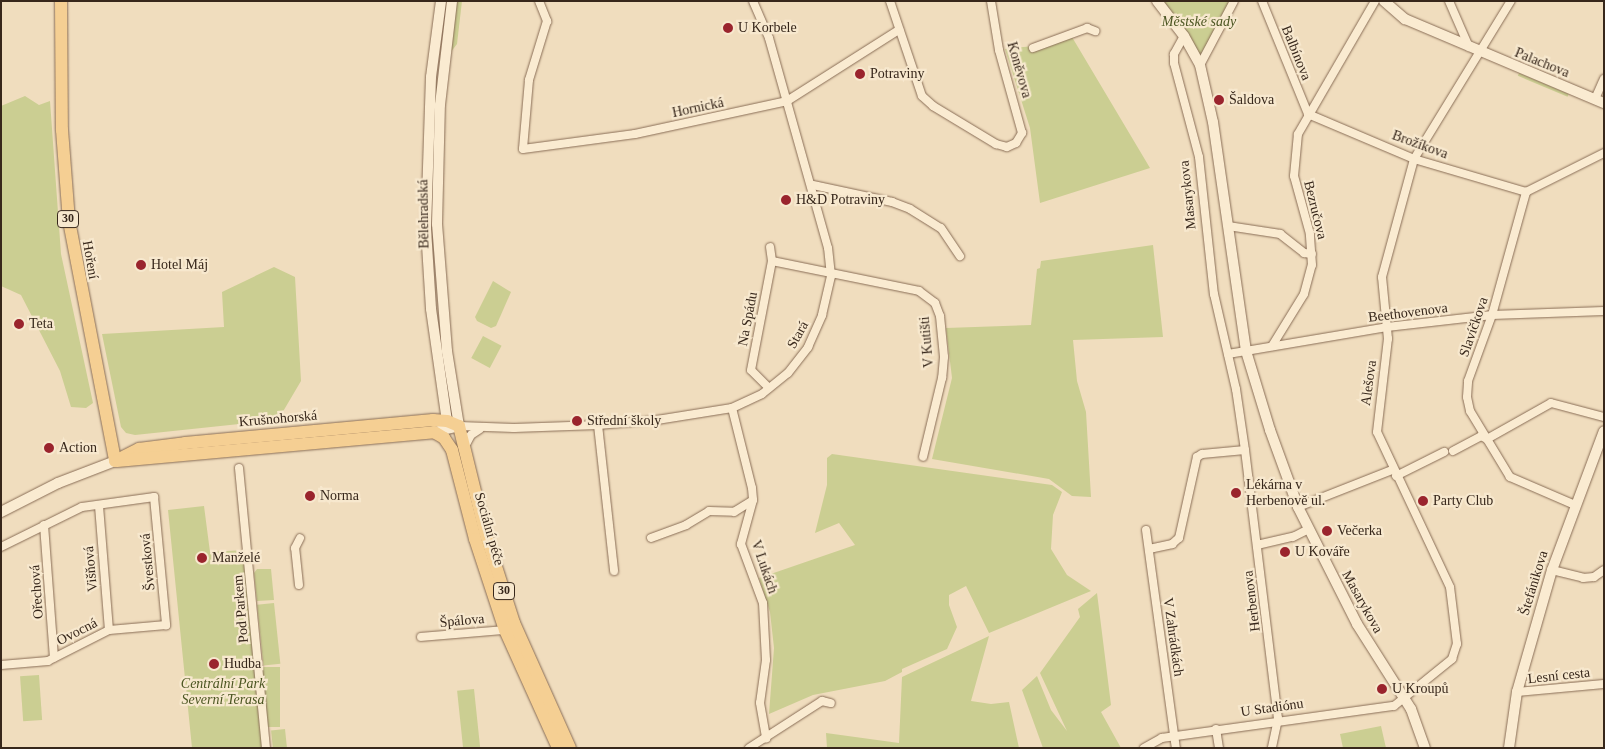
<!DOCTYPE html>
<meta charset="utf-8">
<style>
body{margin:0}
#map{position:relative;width:1605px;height:749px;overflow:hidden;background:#f0ddbe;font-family:Georgia,serif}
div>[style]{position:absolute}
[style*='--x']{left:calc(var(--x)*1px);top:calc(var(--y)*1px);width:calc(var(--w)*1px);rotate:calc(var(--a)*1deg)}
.green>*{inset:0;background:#cbce92;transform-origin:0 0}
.roads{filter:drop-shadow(0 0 1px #896d56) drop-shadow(0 0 1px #896d56)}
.minor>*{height:8px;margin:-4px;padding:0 4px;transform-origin:4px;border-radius:4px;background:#faebd1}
.tertiary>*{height:10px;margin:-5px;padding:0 5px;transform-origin:5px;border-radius:5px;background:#faebd1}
.primary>*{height:12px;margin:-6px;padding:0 6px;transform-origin:6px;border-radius:6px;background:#f5cf93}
.dots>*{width:14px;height:14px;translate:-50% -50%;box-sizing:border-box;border:2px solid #f7e8ce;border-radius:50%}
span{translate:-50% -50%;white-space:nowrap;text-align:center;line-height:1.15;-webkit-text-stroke:4.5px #f7e8ce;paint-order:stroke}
.shield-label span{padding:1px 4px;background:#f7e8ce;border:1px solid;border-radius:4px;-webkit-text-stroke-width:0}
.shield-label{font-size:12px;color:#37271b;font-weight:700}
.park-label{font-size:14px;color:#4b5521;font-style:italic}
.poi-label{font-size:14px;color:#37271b}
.left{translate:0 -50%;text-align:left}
.street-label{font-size:14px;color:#37271b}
.frame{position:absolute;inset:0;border:2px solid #37271b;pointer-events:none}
</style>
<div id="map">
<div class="green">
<div style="clip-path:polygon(456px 1px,462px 1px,457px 44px,450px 53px)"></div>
<div style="clip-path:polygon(1157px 1px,1234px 1px,1200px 65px)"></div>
<div style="clip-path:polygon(1069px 32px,1150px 168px,1040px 203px,1030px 128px,1005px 49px,1034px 46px)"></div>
<div style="left:1519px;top:73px;width:54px;height:3px;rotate:23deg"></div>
<div style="clip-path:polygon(25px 96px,39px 105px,50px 101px,61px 254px,93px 403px,86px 408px,71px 407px,60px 371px,21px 295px,1px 286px,1px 106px)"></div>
<div style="clip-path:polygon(1153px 245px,1163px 337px,1073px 340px,1077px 381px,1086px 412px,1091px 497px,1072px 496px,1049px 479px,932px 459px,952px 378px,946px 328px,1031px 325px,1037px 269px,1040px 268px,1041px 261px)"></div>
<div style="clip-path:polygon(274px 267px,295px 277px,301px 381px,278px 420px,135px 435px,126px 433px,121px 427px,102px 334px,224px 327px,222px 292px)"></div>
<div style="clip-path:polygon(493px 281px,511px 292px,496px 326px,491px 328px,477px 321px,475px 317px)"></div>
<div style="left:483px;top:336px;width:21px;height:25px;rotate:28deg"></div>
<div style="clip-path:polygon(832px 454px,1052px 485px,1062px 492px,1053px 515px,1051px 549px,1067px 575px,1091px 591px,989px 633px,966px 586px,949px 595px,949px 605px,957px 627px,947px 649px,902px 669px,902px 672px,885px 681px,813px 695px,769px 714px,774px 648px,770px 612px,759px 578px,855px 545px,839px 523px,815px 533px,827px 485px,827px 458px)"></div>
<div style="clip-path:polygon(204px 506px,210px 552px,245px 550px,264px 748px,192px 748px,168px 510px)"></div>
<div style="clip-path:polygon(257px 569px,271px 569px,274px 600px,257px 601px,254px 573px)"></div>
<div style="clip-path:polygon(1097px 593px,1111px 705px,1101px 712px,1121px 748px,1043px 748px,1022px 690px,1037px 676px,1051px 710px,1067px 731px,1040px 673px,1080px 617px,1078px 609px)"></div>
<div style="left:274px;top:603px;width:61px;height:17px;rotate:84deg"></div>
<div style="clip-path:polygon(989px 636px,971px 701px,991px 704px,1009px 702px,1019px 748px,827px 748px,826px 733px,899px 743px,902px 677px)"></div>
<div style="left:262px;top:667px;width:18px;height:60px"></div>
<div style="left:39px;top:675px;width:45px;height:19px;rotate:86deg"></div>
<div style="left:474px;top:689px;width:59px;height:17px;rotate:84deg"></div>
<div style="clip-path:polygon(1381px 726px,1386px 748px,1343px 748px,1340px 734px)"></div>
<div style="left:285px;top:729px;width:19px;height:14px;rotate:84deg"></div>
</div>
<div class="roads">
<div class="minor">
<div style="--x:539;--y:1;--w:22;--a:68"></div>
<div style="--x:547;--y:21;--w:62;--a:107"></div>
<div style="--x:529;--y:80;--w:69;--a:95"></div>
<div style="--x:523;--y:149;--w:113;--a:-7.6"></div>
<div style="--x:635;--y:134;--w:156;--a:-12.2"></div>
<div style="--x:787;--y:101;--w:133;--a:-32.4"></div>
<div style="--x:890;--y:1;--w:100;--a:71.4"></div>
<div style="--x:922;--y:96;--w:15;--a:42"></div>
<div style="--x:933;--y:106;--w:74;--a:31.1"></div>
<div style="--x:996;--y:144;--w:11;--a:15"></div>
<div style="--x:1007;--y:147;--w:10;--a:-24"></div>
<div style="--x:1016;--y:143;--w:12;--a:-59"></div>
<div style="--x:1022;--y:133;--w:86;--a:-105.5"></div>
<div style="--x:999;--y:50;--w:50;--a:-99.3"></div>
<div style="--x:1262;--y:1;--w:122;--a:67.8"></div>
<div style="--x:1449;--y:1;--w:50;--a:66.5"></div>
<div style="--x:1184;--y:36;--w:21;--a:119"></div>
<div style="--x:1174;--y:54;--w:9;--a:90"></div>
<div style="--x:1174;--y:63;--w:97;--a:75.1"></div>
<div style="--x:1199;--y:157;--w:138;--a:83.8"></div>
<div style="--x:1214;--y:294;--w:98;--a:77"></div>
<div style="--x:1236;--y:389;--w:62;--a:81.6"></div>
<div style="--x:1245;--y:450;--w:271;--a:83"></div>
<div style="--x:1278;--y:719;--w:30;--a:102"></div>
<div style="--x:1033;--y:48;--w:58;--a:-20.3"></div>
<div style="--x:1087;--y:28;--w:9;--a:21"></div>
<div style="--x:1200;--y:65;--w:72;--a:-62"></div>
<div style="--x:1595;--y:99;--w:22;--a:-66"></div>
<div style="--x:1308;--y:114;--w:115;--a:23"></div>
<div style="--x:1414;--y:159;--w:117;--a:16.4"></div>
<div style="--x:813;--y:185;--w:81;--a:12.1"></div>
<div style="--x:892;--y:202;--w:19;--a:21"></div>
<div style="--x:910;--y:209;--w:36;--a:32"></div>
<div style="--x:941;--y:228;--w:34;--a:56"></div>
<div style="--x:1228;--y:226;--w:53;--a:8.7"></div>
<div style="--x:1280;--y:234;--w:31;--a:38"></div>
<div style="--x:1304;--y:253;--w:8;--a:7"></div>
<div style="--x:772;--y:261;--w:150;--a:11.5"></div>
<div style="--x:919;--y:291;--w:20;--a:37"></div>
<div style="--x:935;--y:303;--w:14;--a:69"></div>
<div style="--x:940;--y:316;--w:41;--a:84.4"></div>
<div style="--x:944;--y:357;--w:21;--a:95"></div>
<div style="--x:942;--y:378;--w:81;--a:103.5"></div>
<div style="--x:1272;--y:346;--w:61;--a:-58.4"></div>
<div style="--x:1304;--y:294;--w:30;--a:-75"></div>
<div style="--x:1312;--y:265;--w:31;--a:-94"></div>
<div style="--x:1310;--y:234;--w:60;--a:-105.4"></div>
<div style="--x:1294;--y:176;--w:42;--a:-84.6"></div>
<div style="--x:1298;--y:134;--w:154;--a:-59.9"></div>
<div style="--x:1228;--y:354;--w:161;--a:-9.6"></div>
<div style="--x:1387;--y:327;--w:106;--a:-6.5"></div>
<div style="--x:1492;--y:315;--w:112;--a:-2"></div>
<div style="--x:769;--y:388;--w:25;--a:-135"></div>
<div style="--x:751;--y:370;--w:111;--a:-79.1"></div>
<div style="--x:772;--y:261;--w:14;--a:-98"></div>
<div style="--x:732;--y:408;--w:82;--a:76"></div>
<div style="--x:752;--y:488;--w:12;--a:85"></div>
<div style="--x:753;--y:500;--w:46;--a:105.3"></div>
<div style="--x:741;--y:544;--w:63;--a:69.6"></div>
<div style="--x:763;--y:603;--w:57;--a:87"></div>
<div style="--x:766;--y:660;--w:43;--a:97.9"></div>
<div style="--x:760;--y:703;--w:36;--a:80"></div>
<div style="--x:598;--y:425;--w:147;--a:83.7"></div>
<div style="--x:459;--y:426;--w:55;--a:2.1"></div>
<div style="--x:514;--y:428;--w:84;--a:-2"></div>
<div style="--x:598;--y:425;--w:59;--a:-4.8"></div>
<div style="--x:657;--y:420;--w:76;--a:-9.1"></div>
<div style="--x:732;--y:408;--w:33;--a:-25"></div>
<div style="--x:762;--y:394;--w:33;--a:-39"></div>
<div style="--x:788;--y:373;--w:33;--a:-52"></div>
<div style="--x:808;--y:347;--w:35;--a:-66"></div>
<div style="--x:822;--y:315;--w:40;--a:-77"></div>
<div style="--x:831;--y:276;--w:28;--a:-96"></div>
<div style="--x:828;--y:248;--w:218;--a:-105.7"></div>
<div style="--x:769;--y:38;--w:40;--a:-113.4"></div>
<div style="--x:464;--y:448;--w:15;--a:-62"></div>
<div style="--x:471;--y:435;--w:11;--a:-34"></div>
<div style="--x:1453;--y:451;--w:32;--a:-28"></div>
<div style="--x:1481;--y:436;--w:7;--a:27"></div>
<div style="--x:1487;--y:439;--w:73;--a:-29.4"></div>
<div style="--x:1551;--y:403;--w:55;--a:14.8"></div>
<div style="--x:239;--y:468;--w:281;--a:84.5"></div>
<div style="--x:1396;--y:476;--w:54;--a:-26.6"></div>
<div style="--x:1575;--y:505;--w:71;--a:-156.7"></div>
<div style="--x:1510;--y:477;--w:77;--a:-121.2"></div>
<div style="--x:1470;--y:411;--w:14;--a:-102"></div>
<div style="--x:1467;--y:397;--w:16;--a:-86"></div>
<div style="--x:1468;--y:381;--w:70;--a:-70"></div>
<div style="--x:1492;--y:315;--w:128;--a:-74.5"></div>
<div style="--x:1526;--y:192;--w:87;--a:-26.6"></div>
<div style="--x:99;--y:506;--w:124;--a:85.4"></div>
<div style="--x:1298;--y:507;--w:101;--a:-21.5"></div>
<div style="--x:44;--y:525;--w:133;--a:85.7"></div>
<div style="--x:1146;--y:530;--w:220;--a:82.2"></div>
<div style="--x:651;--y:538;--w:37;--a:-20"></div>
<div style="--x:686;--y:525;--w:27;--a:-31"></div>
<div style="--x:709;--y:511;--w:25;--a:2"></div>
<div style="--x:734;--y:512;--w:22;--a:-32"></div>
<div style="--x:1257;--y:545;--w:37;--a:-13"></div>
<div style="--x:1293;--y:537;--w:18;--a:-27"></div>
<div style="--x:1;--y:547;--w:90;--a:-26.3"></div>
<div style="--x:82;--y:507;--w:73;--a:-7.9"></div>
<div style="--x:154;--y:497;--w:129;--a:84.6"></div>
<div style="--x:166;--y:625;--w:57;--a:175"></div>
<div style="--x:109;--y:630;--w:68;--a:153.1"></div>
<div style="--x:48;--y:661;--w:47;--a:175.1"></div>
<div style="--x:1149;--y:549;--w:24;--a:-12"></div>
<div style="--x:1172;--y:544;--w:9;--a:-41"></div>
<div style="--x:1179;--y:538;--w:83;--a:-77.5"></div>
<div style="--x:1197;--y:457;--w:6;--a:-31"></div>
<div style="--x:1202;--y:454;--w:43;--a:-5.3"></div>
<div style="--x:1552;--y:570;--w:32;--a:14"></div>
<div style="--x:1583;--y:578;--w:11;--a:-5"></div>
<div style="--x:1594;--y:577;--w:12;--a:-35"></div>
<div style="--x:299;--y:585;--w:37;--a:-96"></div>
<div style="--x:295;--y:548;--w:11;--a:-63"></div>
<div style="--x:421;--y:637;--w:84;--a:-4.8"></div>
<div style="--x:1517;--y:692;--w:87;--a:-5.3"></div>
<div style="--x:1216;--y:729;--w:19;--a:81"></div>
<div style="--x:749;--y:748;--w:87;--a:-32.8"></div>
<div style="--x:822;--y:701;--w:9;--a:13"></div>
<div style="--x:1144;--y:748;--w:21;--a:-29"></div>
<div style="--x:1162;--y:738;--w:234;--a:-7.9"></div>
<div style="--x:1394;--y:706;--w:75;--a:-39"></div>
<div style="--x:1452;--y:659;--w:16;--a:-72"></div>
<div style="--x:1457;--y:644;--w:57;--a:-97"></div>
<div style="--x:1450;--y:587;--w:171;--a:-115.2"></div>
<div style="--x:1377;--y:432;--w:94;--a:-83.3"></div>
<div style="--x:1388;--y:339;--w:62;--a:-95.5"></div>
<div style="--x:1382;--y:277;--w:122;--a:-74.8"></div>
<div style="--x:1414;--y:159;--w:185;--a:-58.5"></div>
</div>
<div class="tertiary">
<div style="--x:441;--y:1;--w:77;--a:97.5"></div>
<div style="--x:431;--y:77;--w:152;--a:91.9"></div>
<div style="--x:426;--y:229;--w:80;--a:86.4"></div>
<div style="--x:431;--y:309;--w:120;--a:81.9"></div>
<div style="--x:1157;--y:1;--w:44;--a:52.4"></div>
<div style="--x:1184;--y:36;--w:33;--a:61"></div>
<div style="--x:1200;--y:65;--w:58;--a:77.2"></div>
<div style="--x:1213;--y:122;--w:231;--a:81.8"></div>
<div style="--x:1246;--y:351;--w:83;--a:73.1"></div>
<div style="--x:1270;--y:430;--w:82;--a:70"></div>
<div style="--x:1298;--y:507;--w:131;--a:63.2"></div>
<div style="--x:1357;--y:624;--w:101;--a:57.6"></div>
<div style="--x:1411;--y:709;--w:41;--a:70.3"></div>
<div style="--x:1384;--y:1;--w:28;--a:41"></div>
<div style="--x:1405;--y:19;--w:216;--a:22.9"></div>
<div style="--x:434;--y:432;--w:26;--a:-13"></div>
<div style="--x:459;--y:426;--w:76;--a:-99.1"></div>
<div style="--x:447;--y:351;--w:127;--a:-94.5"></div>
<div style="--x:437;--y:224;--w:119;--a:-88.6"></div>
<div style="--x:440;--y:105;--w:105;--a:-83.4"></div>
<div style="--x:1;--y:512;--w:64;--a:-27"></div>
<div style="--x:58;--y:483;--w:61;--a:-21.1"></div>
<div style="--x:1509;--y:748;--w:57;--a:-81.9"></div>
<div style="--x:1517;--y:692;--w:127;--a:-74"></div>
<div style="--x:1552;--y:570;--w:148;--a:-69.5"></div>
</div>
<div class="primary">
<div style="--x:61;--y:1;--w:129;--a:89.6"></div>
<div style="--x:62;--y:130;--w:91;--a:85.6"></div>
<div style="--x:69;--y:221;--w:244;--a:79.1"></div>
<div style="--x:115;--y:461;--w:27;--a:-27"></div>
<div style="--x:139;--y:449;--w:46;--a:-7.4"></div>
<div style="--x:185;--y:443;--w:249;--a:-5.3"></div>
<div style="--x:433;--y:420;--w:14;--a:4"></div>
<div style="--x:447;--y:421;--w:13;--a:23"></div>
<div style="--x:459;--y:426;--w:109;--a:76.2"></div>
<div style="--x:485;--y:532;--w:96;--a:72.3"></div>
<div style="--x:514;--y:623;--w:137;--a:65.9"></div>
<div style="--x:117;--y:461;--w:318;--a:-5.2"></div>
<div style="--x:434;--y:432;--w:12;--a:31"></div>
<div style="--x:444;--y:438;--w:14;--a:56"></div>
<div style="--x:452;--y:450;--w:92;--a:75.5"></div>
<div style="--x:475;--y:539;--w:96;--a:71.8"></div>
<div style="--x:505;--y:630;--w:129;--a:65.8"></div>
</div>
</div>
<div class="dots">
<div style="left:728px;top:28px;background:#9a242d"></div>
<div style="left:860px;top:74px;background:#9a242d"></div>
<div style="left:1219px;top:100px;background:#9a242d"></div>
<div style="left:786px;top:200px;background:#9a242d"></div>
<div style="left:141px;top:265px;background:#9a242d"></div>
<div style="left:19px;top:324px;background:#9a242d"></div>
<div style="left:577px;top:421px;background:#9a242d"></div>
<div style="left:49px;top:448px;background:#9a242d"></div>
<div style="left:1236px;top:493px;background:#9a242d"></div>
<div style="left:310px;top:496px;background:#9a242d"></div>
<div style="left:1423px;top:501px;background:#9a242d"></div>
<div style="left:1327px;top:531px;background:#9a242d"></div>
<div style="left:1285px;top:552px;background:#9a242d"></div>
<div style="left:202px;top:558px;background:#9a242d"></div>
<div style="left:214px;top:664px;background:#9a242d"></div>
<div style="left:1382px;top:689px;background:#9a242d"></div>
</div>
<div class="shield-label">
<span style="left:68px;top:219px">30</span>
<span style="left:504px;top:591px">30</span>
</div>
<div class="park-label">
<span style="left:1199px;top:22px">Městské sady</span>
<span style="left:223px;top:692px">Centrální Park<br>Severní Terasa</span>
</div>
<div class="poi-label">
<span class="left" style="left:738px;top:28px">U Korbele</span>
<span class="left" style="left:870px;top:74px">Potraviny</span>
<span class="left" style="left:1229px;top:100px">Šaldova</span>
<span class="left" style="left:796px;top:200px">H&amp;D Potraviny</span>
<span class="left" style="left:151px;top:265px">Hotel Máj</span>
<span class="left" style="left:29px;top:324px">Teta</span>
<span class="left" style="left:587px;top:421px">Střední školy</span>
<span class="left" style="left:59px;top:448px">Action</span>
<span class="left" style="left:1246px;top:493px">Lékárna v<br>Herbenově ul.</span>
<span class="left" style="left:320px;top:496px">Norma</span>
<span class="left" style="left:1433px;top:501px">Party Club</span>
<span class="left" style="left:1337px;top:531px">Večerka</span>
<span class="left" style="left:1295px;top:552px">U Kováře</span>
<span class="left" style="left:212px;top:558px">Manželé</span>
<span class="left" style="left:224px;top:664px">Hudba</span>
<span class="left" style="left:1392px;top:689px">U Kroupů</span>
</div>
<div class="street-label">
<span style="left:1296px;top:53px;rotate:68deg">Balbínova</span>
<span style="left:1542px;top:63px;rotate:22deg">Palachova</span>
<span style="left:1019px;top:70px;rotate:74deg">Koněvova</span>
<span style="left:698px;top:108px;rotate:-12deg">Hornická</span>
<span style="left:1420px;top:145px;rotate:20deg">Brožíkova</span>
<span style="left:1188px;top:195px;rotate:-96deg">Masarykova</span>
<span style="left:1315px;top:210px;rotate:76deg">Bezručova</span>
<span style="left:424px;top:214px;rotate:-91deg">Bělehradská</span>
<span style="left:90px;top:260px;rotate:80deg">Hoření</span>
<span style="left:1408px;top:313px;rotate:-7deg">Beethovenova</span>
<span style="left:748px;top:319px;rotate:-79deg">Na Spádu</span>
<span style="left:1474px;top:327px;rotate:-71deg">Slavíčkova</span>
<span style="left:798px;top:335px;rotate:-61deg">Stará</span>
<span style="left:927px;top:342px;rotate:-95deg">V Kutišti</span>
<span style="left:1369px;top:383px;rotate:-82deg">Alešova</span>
<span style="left:278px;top:419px;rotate:-5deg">Krušnohorská</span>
<span style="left:489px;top:529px;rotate:74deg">Sociální péče</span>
<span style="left:148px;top:562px;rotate:-95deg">Švestková</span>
<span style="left:764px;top:567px;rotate:71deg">V Lukách</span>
<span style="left:91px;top:569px;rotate:-95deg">Višňová</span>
<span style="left:1534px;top:583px;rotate:-73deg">Štefánikova</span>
<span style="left:37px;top:592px;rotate:-94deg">Ořechová</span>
<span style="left:1252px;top:601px;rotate:-97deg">Herbenova</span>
<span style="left:1362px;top:602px;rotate:61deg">Masarykova</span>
<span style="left:241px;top:609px;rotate:-95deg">Pod Parkem</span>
<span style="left:462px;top:621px;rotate:-5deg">Špálova</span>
<span style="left:77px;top:632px;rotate:-27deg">Ovocná</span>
<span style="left:1173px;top:637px;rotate:82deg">V Zahrádkách</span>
<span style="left:1559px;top:676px;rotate:-6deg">Lesní cesta</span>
<span style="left:1272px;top:708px;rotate:-8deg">U Stadiónu</span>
</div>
<div class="frame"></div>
</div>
